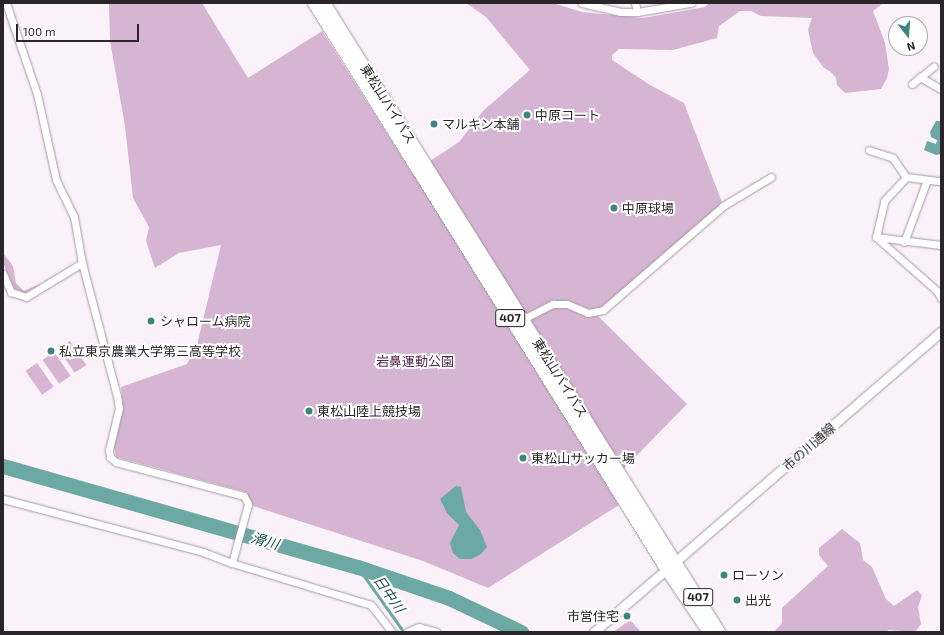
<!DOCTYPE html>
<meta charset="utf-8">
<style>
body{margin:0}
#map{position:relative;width:944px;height:635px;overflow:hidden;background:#fbf1f9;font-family:"Exo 2","Noto Sans JP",sans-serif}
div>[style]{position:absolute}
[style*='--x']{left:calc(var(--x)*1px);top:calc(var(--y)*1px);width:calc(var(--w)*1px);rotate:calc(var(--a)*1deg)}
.green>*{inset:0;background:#d6b5d2;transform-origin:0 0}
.water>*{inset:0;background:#6ca8a4}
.stream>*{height:2.5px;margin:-1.25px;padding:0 1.25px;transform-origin:1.25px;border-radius:1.25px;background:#6ca8a4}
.river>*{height:15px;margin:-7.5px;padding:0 7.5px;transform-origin:7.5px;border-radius:7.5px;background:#6ca8a4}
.roads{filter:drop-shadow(0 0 1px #a399a1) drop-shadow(0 0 1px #a399a1)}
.street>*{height:7px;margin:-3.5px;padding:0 3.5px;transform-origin:3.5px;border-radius:3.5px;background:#fff}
.secondary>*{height:9px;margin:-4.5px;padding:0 4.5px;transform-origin:4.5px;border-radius:4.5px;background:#fff}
.highway>*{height:12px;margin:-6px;padding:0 6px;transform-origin:6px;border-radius:6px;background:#fff}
.dots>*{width:11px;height:11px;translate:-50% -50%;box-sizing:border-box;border:2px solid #fff;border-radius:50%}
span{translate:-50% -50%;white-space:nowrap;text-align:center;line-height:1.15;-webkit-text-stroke:4px #fff;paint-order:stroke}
.shield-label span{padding:1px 3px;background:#fff;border:1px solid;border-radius:3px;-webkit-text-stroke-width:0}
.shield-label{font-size:12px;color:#292528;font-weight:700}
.street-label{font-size:13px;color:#292528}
.poi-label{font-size:13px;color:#292528}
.left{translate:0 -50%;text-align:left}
.right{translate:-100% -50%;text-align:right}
.park-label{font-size:13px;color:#582954}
.water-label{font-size:14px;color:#174c4a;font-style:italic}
.frame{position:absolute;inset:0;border:4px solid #292528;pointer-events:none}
.north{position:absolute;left:888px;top:16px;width:40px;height:40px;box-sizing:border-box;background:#fff;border:1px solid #a9a8a9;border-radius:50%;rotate:163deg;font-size:11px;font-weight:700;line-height:16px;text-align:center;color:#292528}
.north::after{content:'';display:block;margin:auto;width:14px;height:18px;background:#3d8581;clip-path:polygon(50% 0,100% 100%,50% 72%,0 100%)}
.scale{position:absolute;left:16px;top:24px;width:123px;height:18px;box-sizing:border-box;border:2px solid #292528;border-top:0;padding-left:5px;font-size:12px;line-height:14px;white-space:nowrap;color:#292528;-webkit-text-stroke:3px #fff;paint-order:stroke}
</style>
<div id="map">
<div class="green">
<div style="clip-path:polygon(109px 3px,202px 3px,248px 78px,322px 31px,412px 173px,459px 142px,483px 111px,530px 70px,486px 17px,466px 3px,553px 3px,582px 12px,643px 18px,705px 7px,709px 3px,883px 3px,873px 11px,885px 43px,889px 69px,887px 78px,881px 89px,845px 93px,837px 85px,836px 78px,831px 72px,823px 67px,813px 53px,808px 30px,812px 18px,761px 16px,751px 11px,740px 11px,719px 26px,717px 38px,673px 50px,619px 49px,612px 55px,612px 60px,650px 85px,684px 103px,723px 205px,597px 311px,599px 317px,687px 404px,607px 486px,619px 505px,488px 588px,423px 561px,253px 506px,246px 492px,116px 457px,114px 446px,123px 408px,121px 387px,187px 364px,197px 345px,221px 245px,179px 253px,155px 268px,146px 241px,149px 227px,133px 198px,125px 126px,110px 41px)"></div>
<div style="clip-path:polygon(3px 253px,13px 266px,16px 283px,24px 291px,42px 283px,24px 294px,18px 294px,12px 287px,3px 262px)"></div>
<div style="left:70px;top:341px;width:29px;height:14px;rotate:56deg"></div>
<div style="left:54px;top:352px;width:29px;height:14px;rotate:55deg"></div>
<div style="left:37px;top:363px;width:29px;height:14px;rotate:55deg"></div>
<div style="clip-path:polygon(842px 529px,860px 543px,863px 560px,872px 567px,886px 599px,894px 606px,917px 590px,922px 595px,918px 607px,921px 624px,915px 632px,889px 630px,885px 632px,774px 632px,782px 623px,782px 608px,828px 566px,819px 555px,819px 548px)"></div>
<div style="clip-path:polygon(631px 621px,641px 632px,613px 632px,626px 623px)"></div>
</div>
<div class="water">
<div style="clip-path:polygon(936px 121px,941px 121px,941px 154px,936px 155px,924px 150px,927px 141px,936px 144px,937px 140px,931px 137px,930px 132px)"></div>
<div style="clip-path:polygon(456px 486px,461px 487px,466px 512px,480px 530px,487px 547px,481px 554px,471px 559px,460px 559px,453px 553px,450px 543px,459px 525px,447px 513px,440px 499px)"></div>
</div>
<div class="stream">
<div style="--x:358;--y:567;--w:80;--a:54.7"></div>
</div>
<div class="river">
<div style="--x:3;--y:466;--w:369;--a:15.9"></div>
<div style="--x:358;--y:567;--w:96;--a:18.8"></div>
<div style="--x:449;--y:598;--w:80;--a:25.3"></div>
</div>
<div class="roads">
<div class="street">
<div style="--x:6;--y:3;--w:96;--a:71.2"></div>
<div style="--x:37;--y:94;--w:88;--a:77.5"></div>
<div style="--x:56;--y:180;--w:41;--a:64.1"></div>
<div style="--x:74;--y:217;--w:47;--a:80.1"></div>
<div style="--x:82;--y:263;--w:138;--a:75.3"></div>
<div style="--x:117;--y:396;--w:12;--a:81"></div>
<div style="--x:119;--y:408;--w:43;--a:103.4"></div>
<div style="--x:109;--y:450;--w:7;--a:82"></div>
<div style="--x:110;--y:457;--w:8;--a:40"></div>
<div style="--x:116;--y:462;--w:132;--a:14.9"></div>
<div style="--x:244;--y:496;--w:9;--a:63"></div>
<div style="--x:248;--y:504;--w:61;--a:105.2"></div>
<div style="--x:582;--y:3;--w:39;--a:13"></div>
<div style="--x:620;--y:12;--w:17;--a:0"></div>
<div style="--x:637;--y:12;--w:55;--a:-9.5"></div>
<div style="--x:635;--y:3;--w:9;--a:77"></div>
<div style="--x:920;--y:77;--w:24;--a:30"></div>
<div style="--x:912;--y:84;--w:28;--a:-39"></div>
<div style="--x:869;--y:150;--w:25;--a:18"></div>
<div style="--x:893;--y:158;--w:23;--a:56"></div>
<div style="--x:876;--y:237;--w:37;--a:-77"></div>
<div style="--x:884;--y:201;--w:33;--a:-47"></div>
<div style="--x:906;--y:177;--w:35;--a:7"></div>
<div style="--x:876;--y:237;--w:81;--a:41.5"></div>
<div style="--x:937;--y:291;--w:8;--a:60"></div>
<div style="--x:876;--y:237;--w:65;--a:7"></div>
<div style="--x:904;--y:242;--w:66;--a:-69.6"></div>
<div style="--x:3;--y:274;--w:20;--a:66"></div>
<div style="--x:11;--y:292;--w:16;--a:18"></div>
<div style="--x:26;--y:297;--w:66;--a:-31.3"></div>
<div style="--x:523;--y:319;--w:34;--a:-27"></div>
<div style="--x:553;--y:304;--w:14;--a:0"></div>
<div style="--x:567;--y:304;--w:23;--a:23"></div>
<div style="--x:588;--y:313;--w:15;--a:-11"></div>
<div style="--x:603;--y:310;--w:159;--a:-40.9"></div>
<div style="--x:723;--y:206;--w:56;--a:-31.1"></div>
<div style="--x:3;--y:499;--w:207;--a:14.8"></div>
<div style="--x:203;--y:552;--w:31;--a:21"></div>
<div style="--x:232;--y:563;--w:145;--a:16.8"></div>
<div style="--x:371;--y:605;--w:34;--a:52"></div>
<div style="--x:407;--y:632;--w:13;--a:-23"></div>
<div style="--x:419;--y:627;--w:18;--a:16"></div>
</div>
<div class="secondary">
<div style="--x:594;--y:632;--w:459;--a:-40.9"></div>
</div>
<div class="highway">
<div style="--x:314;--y:3;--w:668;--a:58.09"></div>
<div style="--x:667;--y:570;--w:75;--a:55.9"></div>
<div style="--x:324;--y:3;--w:743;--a:57.87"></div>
</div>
</div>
<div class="dots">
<div style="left:527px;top:115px;background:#3d8581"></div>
<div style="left:434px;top:124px;background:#3d8581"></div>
<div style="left:614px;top:208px;background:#3d8581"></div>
<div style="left:151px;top:321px;background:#3d8581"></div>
<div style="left:51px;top:351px;background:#3d8581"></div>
<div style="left:309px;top:411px;background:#3d8581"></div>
<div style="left:523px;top:458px;background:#3d8581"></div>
<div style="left:724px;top:575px;background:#3d8581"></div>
<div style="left:737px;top:600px;background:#3d8581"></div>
<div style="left:627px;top:616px;background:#3d8581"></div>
</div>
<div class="shield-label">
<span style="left:510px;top:318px">407</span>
<span style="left:698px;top:597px">407</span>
</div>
<div class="street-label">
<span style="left:388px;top:104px;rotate:58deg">東松山バイパス</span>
<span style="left:560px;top:378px;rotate:58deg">東松山バイパス</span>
<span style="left:809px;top:447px;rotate:-41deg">市の川通線</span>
</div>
<div class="poi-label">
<span class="left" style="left:535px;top:115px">中原コート</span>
<span class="left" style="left:442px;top:124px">マルキン本舗</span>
<span class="left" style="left:622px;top:208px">中原球場</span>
<span class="left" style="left:160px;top:321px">シャローム病院</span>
<span class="left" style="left:59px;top:351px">私立東京農業大学第三高等学校</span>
<span class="left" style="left:317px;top:411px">東松山陸上競技場</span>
<span class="left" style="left:531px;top:458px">東松山サッカー場</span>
<span class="left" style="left:732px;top:575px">ローソン</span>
<span class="left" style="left:745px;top:600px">出光</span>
<span class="right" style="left:619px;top:616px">市営住宅</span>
</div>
<div class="park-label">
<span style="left:415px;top:361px">岩鼻運動公園</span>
</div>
<div class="water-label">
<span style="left:265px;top:541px;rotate:16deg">滑川</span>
<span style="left:389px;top:594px;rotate:55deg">日中川</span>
</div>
<div class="frame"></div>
<div class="north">N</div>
<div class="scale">100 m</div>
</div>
